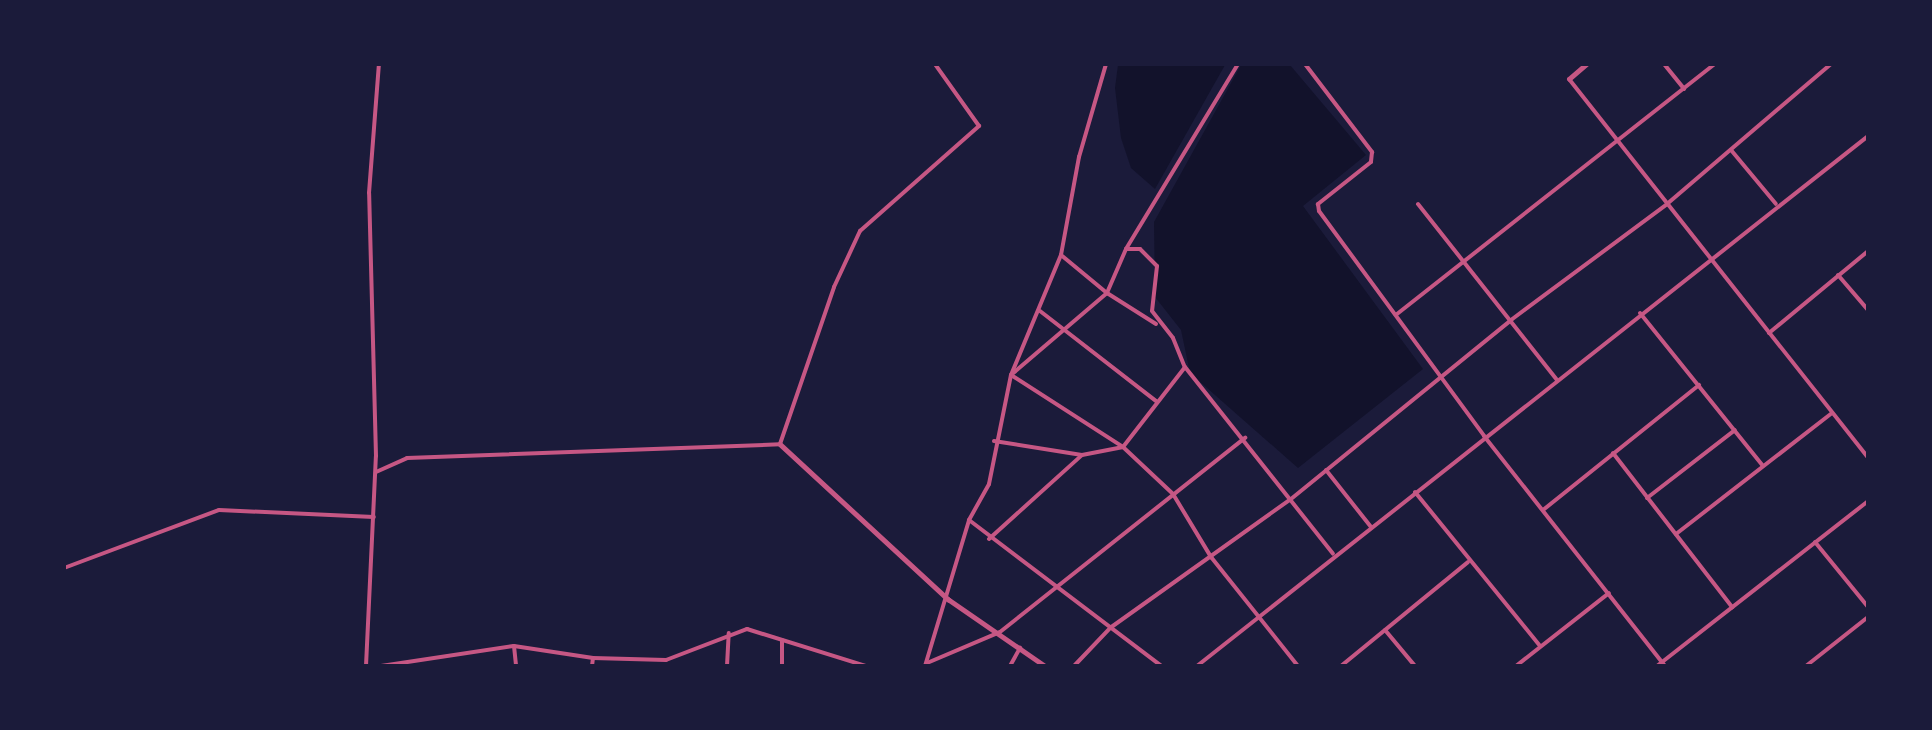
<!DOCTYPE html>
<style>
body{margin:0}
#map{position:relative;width:1932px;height:730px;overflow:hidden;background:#1b1b3a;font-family:Overpass,sans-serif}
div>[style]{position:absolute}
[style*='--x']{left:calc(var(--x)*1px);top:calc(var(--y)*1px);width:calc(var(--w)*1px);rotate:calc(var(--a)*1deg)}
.water>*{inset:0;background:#12122b}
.minor>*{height:4px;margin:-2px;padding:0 2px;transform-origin:2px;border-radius:2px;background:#c65784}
.tertiary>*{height:4.5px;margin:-2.25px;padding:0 2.25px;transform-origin:2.25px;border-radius:2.25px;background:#c65784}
span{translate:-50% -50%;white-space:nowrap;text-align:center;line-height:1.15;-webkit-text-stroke:6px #1b1b3a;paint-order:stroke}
.frame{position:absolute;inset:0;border:66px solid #1b1b3a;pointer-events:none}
</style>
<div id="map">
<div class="water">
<div style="clip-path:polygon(1118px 65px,1225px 65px,1155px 189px,1131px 168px,1121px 138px,1115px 88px)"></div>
<div style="clip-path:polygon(1241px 65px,1290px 65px,1366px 155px,1303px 206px,1423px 369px,1298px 468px,1190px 373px,1181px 330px,1155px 297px,1154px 222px)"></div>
</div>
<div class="minor">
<div style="--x:1238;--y:64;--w:216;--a:121.2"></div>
<div style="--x:1126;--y:249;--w:48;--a:113.4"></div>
<div style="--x:1107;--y:293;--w:126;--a:139.5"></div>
<div style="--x:1011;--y:375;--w:133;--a:32.7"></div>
<div style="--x:1123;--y:447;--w:69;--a:43.2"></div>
<div style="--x:1173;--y:494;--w:74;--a:58.9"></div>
<div style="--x:1211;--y:557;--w:139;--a:51.4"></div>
<div style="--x:1305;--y:64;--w:111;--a:52.7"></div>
<div style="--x:1372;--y:152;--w:10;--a:96"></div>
<div style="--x:1371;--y:162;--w:68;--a:141.6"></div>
<div style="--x:1318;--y:204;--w:7;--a:82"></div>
<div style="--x:1319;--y:211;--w:279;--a:53.7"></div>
<div style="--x:1484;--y:436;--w:293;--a:51.8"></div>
<div style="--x:1664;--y:64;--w:32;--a:51"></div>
<div style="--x:1569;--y:79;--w:483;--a:51.7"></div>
<div style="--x:1731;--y:150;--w:70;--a:50.2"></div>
<div style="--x:1418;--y:204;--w:224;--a:51.7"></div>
<div style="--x:1126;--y:249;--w:14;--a:0"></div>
<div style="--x:1140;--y:249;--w:24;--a:45"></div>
<div style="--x:1157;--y:266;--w:45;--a:96.3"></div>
<div style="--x:1152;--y:311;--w:34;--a:52"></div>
<div style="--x:1173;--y:338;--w:31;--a:68"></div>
<div style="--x:1185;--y:367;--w:238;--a:51.6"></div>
<div style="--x:1061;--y:255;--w:60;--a:39.6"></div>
<div style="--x:1107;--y:293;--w:58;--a:32.3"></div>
<div style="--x:1838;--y:275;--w:46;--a:49.4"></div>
<div style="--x:1040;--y:311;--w:147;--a:37.8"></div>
<div style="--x:1640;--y:313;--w:196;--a:51.2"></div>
<div style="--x:1397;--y:314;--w:405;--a:-38.2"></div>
<div style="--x:1769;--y:333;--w:129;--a:-39.6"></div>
<div style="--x:994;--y:441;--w:89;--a:9"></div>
<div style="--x:1082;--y:455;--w:42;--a:-11"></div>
<div style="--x:1123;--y:447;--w:101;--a:-52.2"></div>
<div style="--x:1613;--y:453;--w:195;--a:52.3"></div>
<div style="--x:1326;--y:470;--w:73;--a:51.7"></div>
<div style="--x:376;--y:472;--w:34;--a:-24"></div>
<div style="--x:407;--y:458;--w:373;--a:-2.1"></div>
<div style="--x:780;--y:444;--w:166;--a:-71"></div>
<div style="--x:834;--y:287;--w:62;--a:-65.1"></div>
<div style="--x:860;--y:231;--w:159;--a:-41.4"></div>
<div style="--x:979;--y:126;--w:76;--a:-125.4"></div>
<div style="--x:1415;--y:492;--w:198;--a:50.9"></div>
<div style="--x:1647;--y:498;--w:111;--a:-37.7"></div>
<div style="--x:1543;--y:510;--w:200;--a:-38.7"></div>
<div style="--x:969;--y:520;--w:241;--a:37.2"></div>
<div style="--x:1676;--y:534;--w:197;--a:-37.8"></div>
<div style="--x:989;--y:539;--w:124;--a:-42.1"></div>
<div style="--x:1815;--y:542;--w:84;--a:50.8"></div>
<div style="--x:64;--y:568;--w:165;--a:-20.5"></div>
<div style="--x:219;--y:510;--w:155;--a:2.6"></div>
<div style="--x:1385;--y:630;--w:47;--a:50.2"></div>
<div style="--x:782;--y:640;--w:26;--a:90"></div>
<div style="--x:514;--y:646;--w:20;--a:84"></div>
<div style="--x:927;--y:663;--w:79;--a:-23"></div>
<div style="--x:1000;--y:632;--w:313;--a:-38.4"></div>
<div style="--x:366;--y:666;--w:210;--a:-87.3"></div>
<div style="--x:376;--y:456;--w:263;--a:-91.5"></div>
<div style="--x:369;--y:193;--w:129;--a:-85.6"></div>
<div style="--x:381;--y:666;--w:134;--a:-8.6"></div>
<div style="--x:514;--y:646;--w:80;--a:8.6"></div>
<div style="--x:593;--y:658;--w:73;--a:1.6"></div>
<div style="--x:666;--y:660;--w:87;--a:-20.9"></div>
<div style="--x:747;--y:629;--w:125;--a:17.3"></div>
<div style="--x:592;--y:666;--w:8;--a:-83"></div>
<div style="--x:727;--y:666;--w:33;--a:-87"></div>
<div style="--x:925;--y:666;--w:152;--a:-73.2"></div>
<div style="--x:969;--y:520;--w:41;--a:-60.9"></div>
<div style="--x:989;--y:484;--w:111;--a:-78.6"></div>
<div style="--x:1011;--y:375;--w:130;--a:-67.4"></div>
<div style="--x:1061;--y:255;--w:100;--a:-79.6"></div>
<div style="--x:1079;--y:157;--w:97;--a:-73.8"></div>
<div style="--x:1010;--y:666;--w:21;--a:-61"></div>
<div style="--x:1074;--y:666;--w:52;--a:-46.5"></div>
<div style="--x:1110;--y:628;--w:222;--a:-35.5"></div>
<div style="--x:1291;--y:499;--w:284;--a:-39.1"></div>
<div style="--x:1511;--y:320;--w:194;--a:-36.6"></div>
<div style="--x:1667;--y:204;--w:216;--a:-40.5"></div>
<div style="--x:1197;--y:666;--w:855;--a:-38.3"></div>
<div style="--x:1341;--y:666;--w:164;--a:-39.3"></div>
<div style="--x:1516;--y:666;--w:118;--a:-38.1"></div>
<div style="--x:1657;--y:666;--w:268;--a:-38"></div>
<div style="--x:1806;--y:666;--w:79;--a:-38.3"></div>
</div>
<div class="tertiary">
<div style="--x:1569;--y:79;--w:23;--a:-41"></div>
<div style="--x:780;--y:444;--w:229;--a:42.7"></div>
<div style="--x:948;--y:599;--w:118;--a:34.6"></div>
</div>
<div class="frame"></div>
</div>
